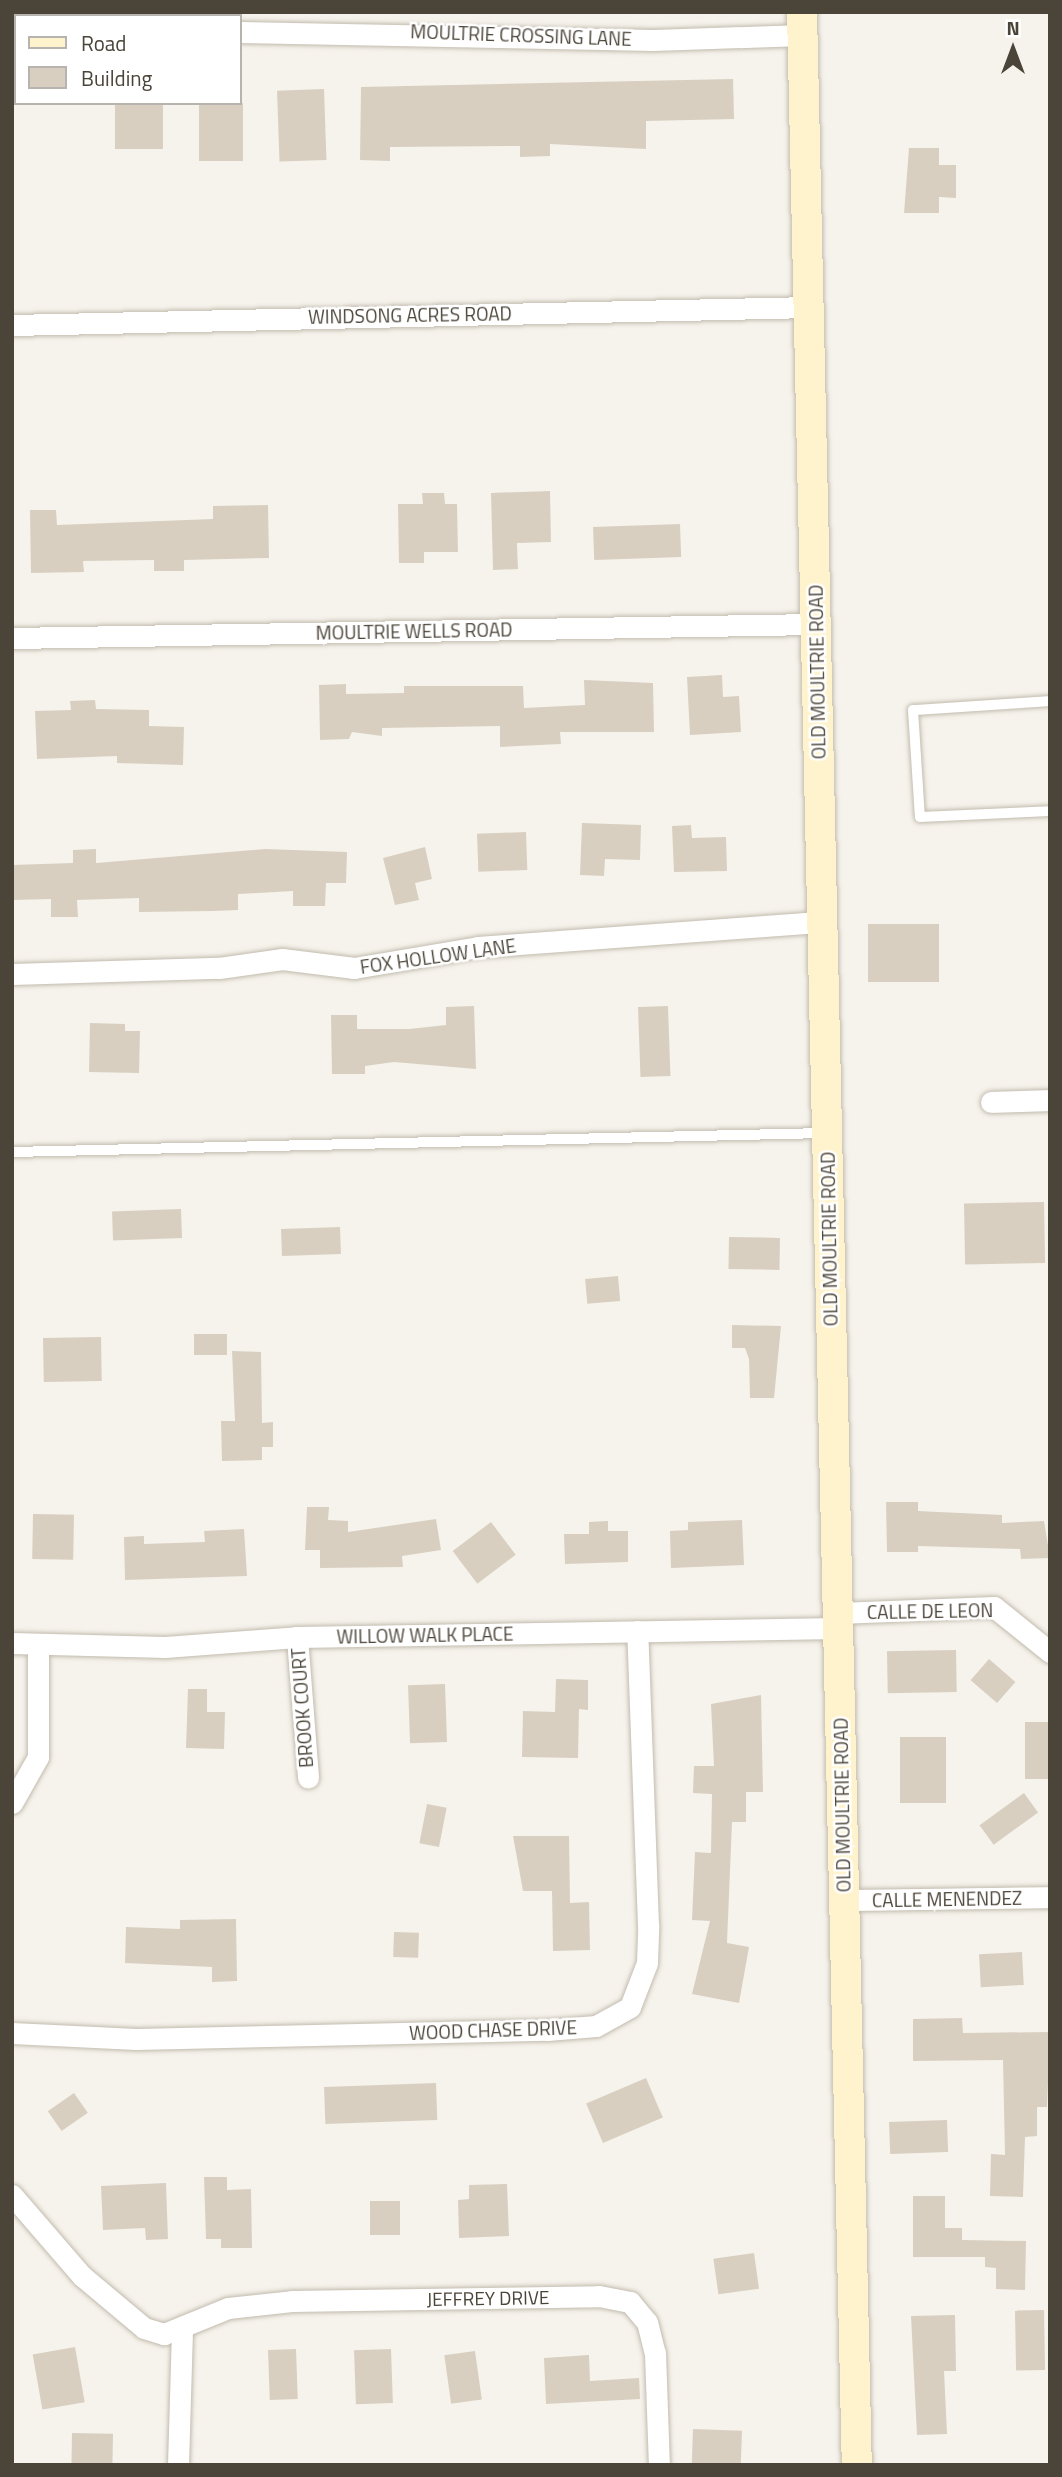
<!DOCTYPE html>
<style>
body{margin:0}
#map{position:relative;width:1062px;height:2477px;overflow:hidden;background:#f6f3ec;font-family:"Titillium Web",sans-serif}
div>[style]{position:absolute}
[style*='--x']{left:calc(var(--x)*1px);top:calc(var(--y)*1px);width:calc(var(--w)*1px);rotate:calc(var(--a)*1deg)}
.building>*{inset:0;background:#d8cfc1;transform-origin:0 0}
.roads{filter:drop-shadow(0 0 2px #c2bbae) drop-shadow(0 0 2px #c2bbae)}
.lane>*{height:10px;margin:-5px;padding:0 5px;transform-origin:5px;border-radius:5px;background:#fff}
.street>*{height:21px;margin:-10.5px;padding:0 10.5px;transform-origin:10.5px;border-radius:10.5px;background:#fff}
.secondary>*{height:30px;margin:-15px;padding:0 15px;transform-origin:15px;border-radius:15px;background:#fff3cd}
span{translate:-50% -50%;white-space:nowrap;text-align:center;line-height:1.15;-webkit-text-stroke:5px #fff;paint-order:stroke}
.street-label{font-size:19px;color:#4b4439}
.frame{position:absolute;inset:0;border:14px solid #4b4439;pointer-events:none}
.legend{position:absolute;left:14px;top:14px;width:228px;height:91px;box-sizing:border-box;background:#fff;border:2px solid #b7b4b0;margin:0;padding:9px 12px;list-style:none;font-size:21px;color:#4b4439}
.legend li{display:flex;align-items:center;gap:14px;height:35px}
.legend b{width:35px;border:2px solid #b7b4b0}
.north{position:absolute;left:978px;top:14px;width:70px;height:70px;-webkit-text-stroke:5px #fff;paint-order:stroke;rotate:0deg;font-size:19px;font-weight:700;line-height:28px;text-align:center;color:#4b4439}
.north::after{content:'';display:block;margin:auto;width:24px;height:32px;background:#4b4439;clip-path:polygon(50% 0,100% 100%,50% 72%,0 100%)}
</style>
<div id="map">
<div class="building">
<div style="clip-path:polygon(733px 79px,734px 119px,646px 121px,646px 149px,550px 144px,550px 156px,520px 157px,520px 146px,390px 147px,390px 161px,360px 160px,361px 87px)"></div>
<div style="left:324px;top:89px;width:71px;height:47px;rotate:88deg"></div>
<div style="left:115px;top:103px;width:48px;height:46px"></div>
<div style="left:199px;top:103px;width:44px;height:58px"></div>
<div style="clip-path:polygon(909px 148px,939px 148px,939px 165px,956px 165px,956px 198px,939px 197px,939px 213px,904px 213px)"></div>
<div style="clip-path:polygon(550px 491px,551px 542px,517px 543px,518px 569px,493px 570px,491px 493px)"></div>
<div style="clip-path:polygon(422px 493px,444px 493px,445px 504px,457px 504px,458px 552px,424px 552px,424px 563px,399px 563px,398px 504px,423px 504px)"></div>
<div style="clip-path:polygon(268px 505px,269px 558px,184px 560px,184px 571px,154px 571px,154px 560px,83px 561px,84px 572px,31px 573px,30px 510px,56px 510px,57px 525px,213px 519px,213px 506px)"></div>
<div style="left:680px;top:524px;width:33px;height:87px;rotate:88deg"></div>
<div style="clip-path:polygon(722px 675px,723px 697px,739px 696px,741px 732px,690px 735px,687px 677px)"></div>
<div style="clip-path:polygon(584px 680px,653px 683px,654px 732px,560px 732px,561px 744px,500px 747px,500px 726px,382px 728px,382px 736px,352px 732px,349px 739px,320px 740px,319px 685px,346px 684px,346px 694px,404px 693px,404px 686px,523px 686px,524px 708px,585px 705px)"></div>
<div style="clip-path:polygon(95px 700px,96px 709px,149px 710px,149px 726px,184px 727px,183px 765px,117px 763px,117px 756px,37px 759px,35px 711px,71px 710px,70px 701px)"></div>
<div style="clip-path:polygon(582px 823px,641px 825px,640px 860px,605px 859px,604px 876px,580px 875px)"></div>
<div style="clip-path:polygon(691px 825px,692px 838px,726px 837px,727px 871px,674px 872px,672px 826px)"></div>
<div style="left:526px;top:832px;width:38px;height:49px;rotate:88deg"></div>
<div style="clip-path:polygon(425px 847px,432px 879px,415px 883px,419px 900px,395px 905px,383px 858px)"></div>
<div style="clip-path:polygon(96px 849px,96px 863px,266px 849px,347px 852px,346px 883px,326px 883px,325px 906px,293px 906px,293px 891px,238px 894px,238px 910px,213px 911px,139px 912px,139px 898px,77px 900px,78px 917px,51px 917px,51px 899px,12px 900px,12px 865px,73px 863px,73px 850px)"></div>
<div style="left:939px;top:924px;width:58px;height:71px;rotate:90deg"></div>
<div style="clip-path:polygon(474px 1006px,476px 1069px,394px 1062px,365px 1066px,365px 1074px,332px 1074px,331px 1015px,357px 1015px,357px 1029px,409px 1029px,446px 1025px,446px 1007px)"></div>
<div style="left:668px;top:1006px;width:70px;height:30px;rotate:88deg"></div>
<div style="clip-path:polygon(90px 1023px,125px 1024px,125px 1031px,140px 1031px,139px 1073px,89px 1072px)"></div>
<div style="left:1044px;top:1202px;width:61px;height:80px;rotate:89deg"></div>
<div style="left:181px;top:1209px;width:29px;height:69px;rotate:88deg"></div>
<div style="left:340px;top:1227px;width:27px;height:59px;rotate:88deg"></div>
<div style="left:729px;top:1237px;width:51px;height:32px;rotate:1deg"></div>
<div style="left:618px;top:1276px;width:25px;height:33px;rotate:85deg"></div>
<div style="clip-path:polygon(732px 1325px,781px 1326px,774px 1398px,750px 1398px,749px 1359px,745px 1348px,732px 1348px)"></div>
<div style="left:194px;top:1334px;width:33px;height:21px"></div>
<div style="left:101px;top:1337px;width:44px;height:58px;rotate:89deg"></div>
<div style="clip-path:polygon(232px 1351px,261px 1352px,262px 1423px,273px 1422px,273px 1447px,262px 1447px,262px 1460px,222px 1461px,221px 1421px,235px 1421px)"></div>
<div style="clip-path:polygon(886px 1502px,918px 1502px,918px 1511px,1002px 1515px,1002px 1523px,1044px 1521px,1050px 1558px,1021px 1559px,1020px 1549px,918px 1546px,918px 1552px,887px 1552px)"></div>
<div style="clip-path:polygon(307px 1507px,329px 1507px,328px 1520px,348px 1521px,348px 1532px,436px 1519px,441px 1550px,402px 1556px,403px 1567px,320px 1568px,320px 1550px,305px 1550px)"></div>
<div style="left:33px;top:1514px;width:41px;height:45px;rotate:1deg"></div>
<div style="clip-path:polygon(742px 1520px,744px 1565px,671px 1568px,670px 1531px,688px 1530px,688px 1522px)"></div>
<div style="clip-path:polygon(608px 1521px,608px 1531px,628px 1531px,628px 1562px,565px 1564px,564px 1534px,589px 1534px,589px 1522px)"></div>
<div style="left:491px;top:1522px;width:41px;height:48px;rotate:53deg"></div>
<div style="clip-path:polygon(244px 1529px,247px 1576px,125px 1580px,124px 1537px,144px 1536px,144px 1544px,205px 1542px,204px 1531px)"></div>
<div style="left:956px;top:1650px;width:42px;height:69px;rotate:89deg"></div>
<div style="left:989px;top:1659px;width:35px;height:28px;rotate:41deg"></div>
<div style="clip-path:polygon(556px 1679px,588px 1680px,588px 1710px,579px 1709px,578px 1758px,522px 1757px,523px 1711px,555px 1712px)"></div>
<div style="left:445px;top:1684px;width:58px;height:37px;rotate:88deg"></div>
<div style="clip-path:polygon(188px 1689px,207px 1689px,207px 1712px,225px 1712px,224px 1749px,186px 1748px)"></div>
<div style="clip-path:polygon(761px 1695px,763px 1792px,746px 1792px,746px 1822px,732px 1822px,727px 1943px,749px 1947px,739px 2003px,692px 1994px,710px 1921px,692px 1920px,695px 1852px,711px 1853px,712px 1794px,693px 1793px,694px 1766px,714px 1766px,711px 1704px)"></div>
<div style="left:1025px;top:1722px;width:25px;height:57px"></div>
<div style="left:900px;top:1737px;width:46px;height:66px"></div>
<div style="left:1024px;top:1793px;width:24px;height:55px;rotate:54deg"></div>
<div style="left:427px;top:1804px;width:20px;height:40px;rotate:11deg"></div>
<div style="clip-path:polygon(513px 1836px,569px 1836px,570px 1903px,589px 1902px,590px 1950px,553px 1951px,552px 1891px,523px 1891px)"></div>
<div style="clip-path:polygon(236px 1919px,237px 1981px,212px 1982px,212px 1967px,125px 1963px,126px 1927px,180px 1929px,180px 1920px)"></div>
<div style="left:394px;top:1932px;width:25px;height:25px;rotate:2deg"></div>
<div style="left:1022px;top:1952px;width:33px;height:43px;rotate:87deg"></div>
<div style="clip-path:polygon(962px 2018px,963px 2033px,1050px 2032px,1047px 2107px,1037px 2107px,1037px 2136px,1025px 2137px,1023px 2197px,990px 2196px,991px 2154px,1005px 2155px,1003px 2060px,913px 2061px,913px 2019px)"></div>
<div style="left:646px;top:2078px;width:43px;height:65px;rotate:67deg"></div>
<div style="left:436px;top:2083px;width:37px;height:112px;rotate:88deg"></div>
<div style="left:74px;top:2093px;width:24px;height:32px;rotate:55deg"></div>
<div style="left:947px;top:2120px;width:32px;height:58px;rotate:88deg"></div>
<div style="clip-path:polygon(204px 2177px,227px 2177px,227px 2190px,251px 2189px,252px 2248px,221px 2248px,221px 2239px,206px 2239px)"></div>
<div style="clip-path:polygon(166px 2183px,168px 2239px,146px 2240px,145px 2228px,103px 2230px,101px 2186px)"></div>
<div style="clip-path:polygon(507px 2184px,509px 2236px,459px 2238px,458px 2200px,469px 2199px,469px 2185px)"></div>
<div style="clip-path:polygon(913px 2196px,945px 2196px,945px 2228px,962px 2228px,962px 2240px,1026px 2241px,1025px 2290px,996px 2289px,996px 2268px,985px 2267px,985px 2257px,913px 2257px)"></div>
<div style="left:400px;top:2201px;width:34px;height:30px;rotate:90deg"></div>
<div style="left:754px;top:2253px;width:36px;height:41px;rotate:82deg"></div>
<div style="left:1044px;top:2310px;width:60px;height:29px;rotate:89deg"></div>
<div style="clip-path:polygon(955px 2315px,956px 2371px,944px 2371px,947px 2434px,917px 2435px,911px 2316px)"></div>
<div style="left:75px;top:2347px;width:56px;height:43px;rotate:80deg"></div>
<div style="left:296px;top:2349px;width:50px;height:28px;rotate:88deg"></div>
<div style="left:391px;top:2349px;width:54px;height:37px;rotate:88deg"></div>
<div style="left:475px;top:2351px;width:49px;height:31px;rotate:82deg"></div>
<div style="clip-path:polygon(589px 2355px,590px 2381px,639px 2378px,640px 2399px,546px 2404px,544px 2358px)"></div>
<div style="left:693px;top:2429px;width:49px;height:34px;rotate:2deg"></div>
<div style="left:72px;top:2433px;width:41px;height:32px;rotate:1deg"></div>
</div>
<div class="roads">
<div class="lane">
<div style="--x:1050;--y:701;--w:137;--a:176.2"></div>
<div style="--x:913;--y:710;--w:107;--a:86.3"></div>
<div style="--x:920;--y:817;--w:130;--a:-2.6"></div>
<div style="--x:12;--y:1152;--w:812;--a:-1.34"></div>
</div>
<div class="street">
<div style="--x:240;--y:32;--w:413;--a:1.1"></div>
<div style="--x:653;--y:40;--w:150;--a:-1.9"></div>
<div style="--x:12;--y:46;--w:4;--a:0"></div>
<div style="--x:12;--y:325;--w:797;--a:-1.29"></div>
<div style="--x:12;--y:638;--w:804;--a:-1"></div>
<div style="--x:12;--y:974;--w:207;--a:-1.7"></div>
<div style="--x:219;--y:968;--w:64;--a:-8.1"></div>
<div style="--x:282;--y:959;--w:73;--a:7.1"></div>
<div style="--x:354;--y:968;--w:126;--a:-9.6"></div>
<div style="--x:478;--y:947;--w:345;--a:-4.2"></div>
<div style="--x:991;--y:1102;--w:59;--a:-1.9"></div>
<div style="--x:838;--y:1613;--w:156;--a:-2.2"></div>
<div style="--x:994;--y:1607;--w:72;--a:38.8"></div>
<div style="--x:297;--y:1637;--w:141;--a:85.5"></div>
<div style="--x:12;--y:1643;--w:153;--a:1.5"></div>
<div style="--x:165;--y:1647;--w:132;--a:-4.3"></div>
<div style="--x:297;--y:1637;--w:541;--a:-0.95"></div>
<div style="--x:12;--y:1803;--w:53;--a:-60.5"></div>
<div style="--x:38;--y:1757;--w:113;--a:-90"></div>
<div style="--x:844;--y:1900;--w:206;--a:-0.8"></div>
<div style="--x:12;--y:2033;--w:124;--a:2.8"></div>
<div style="--x:136;--y:2039;--w:411;--a:-1.3"></div>
<div style="--x:547;--y:2030;--w:49;--a:-4.7"></div>
<div style="--x:596;--y:2026;--w:39;--a:-29"></div>
<div style="--x:630;--y:2007;--w:47;--a:-68.9"></div>
<div style="--x:647;--y:1963;--w:38;--a:-88"></div>
<div style="--x:648;--y:1925;--w:294;--a:-92.1"></div>
<div style="--x:12;--y:2195;--w:107;--a:49.2"></div>
<div style="--x:82;--y:2276;--w:81;--a:40"></div>
<div style="--x:144;--y:2328;--w:21;--a:17"></div>
<div style="--x:164;--y:2334;--w:69;--a:-22.1"></div>
<div style="--x:228;--y:2308;--w:64;--a:-6.2"></div>
<div style="--x:292;--y:2301;--w:307;--a:-0.9"></div>
<div style="--x:599;--y:2296;--w:32;--a:11"></div>
<div style="--x:630;--y:2302;--w:26;--a:50"></div>
<div style="--x:647;--y:2322;--w:32;--a:76"></div>
<div style="--x:655;--y:2353;--w:112;--a:88"></div>
<div style="--x:178;--y:2465;--w:133;--a:-88.3"></div>
</div>
<div class="secondary">
<div style="--x:802;--y:12;--w:2454;--a:88.72"></div>
</div>
</div>
<div class="street-label">
<span style="left:521px;top:35px;rotate:2deg">MOULTRIE CROSSING LANE</span>
<span style="left:410px;top:315px;rotate:-1deg">WINDSONG ACRES ROAD</span>
<span style="left:414px;top:631px;rotate:-1deg">MOULTRIE WELLS ROAD</span>
<span style="left:817px;top:672px;rotate:-91deg">OLD MOULTRIE ROAD</span>
<span style="left:438px;top:956px;rotate:-8deg">FOX HOLLOW LANE</span>
<span style="left:829px;top:1239px;rotate:-91deg">OLD MOULTRIE ROAD</span>
<span style="left:930px;top:1611px;rotate:-1deg">CALLE DE LEON</span>
<span style="left:425px;top:1635px;rotate:-1deg">WILLOW WALK PLACE</span>
<span style="left:302px;top:1708px;rotate:-94deg">BROOK COURT</span>
<span style="left:842px;top:1805px;rotate:-91deg">OLD MOULTRIE ROAD</span>
<span style="left:947px;top:1899px;rotate:-1deg">CALLE MENENDEZ</span>
<span style="left:493px;top:2030px;rotate:-2deg">WOOD CHASE DRIVE</span>
<span style="left:488px;top:2298px;rotate:-1deg">JEFFREY DRIVE</span>
</div>
<div class="frame"></div>
<ul class="legend">
<li><b style="height:9px;background:#fff3cd"></b>Road</li>
<li><b style="height:19px;background:#d8cfc1"></b>Building</li>
</ul>
<div class="north">N</div>
</div>
